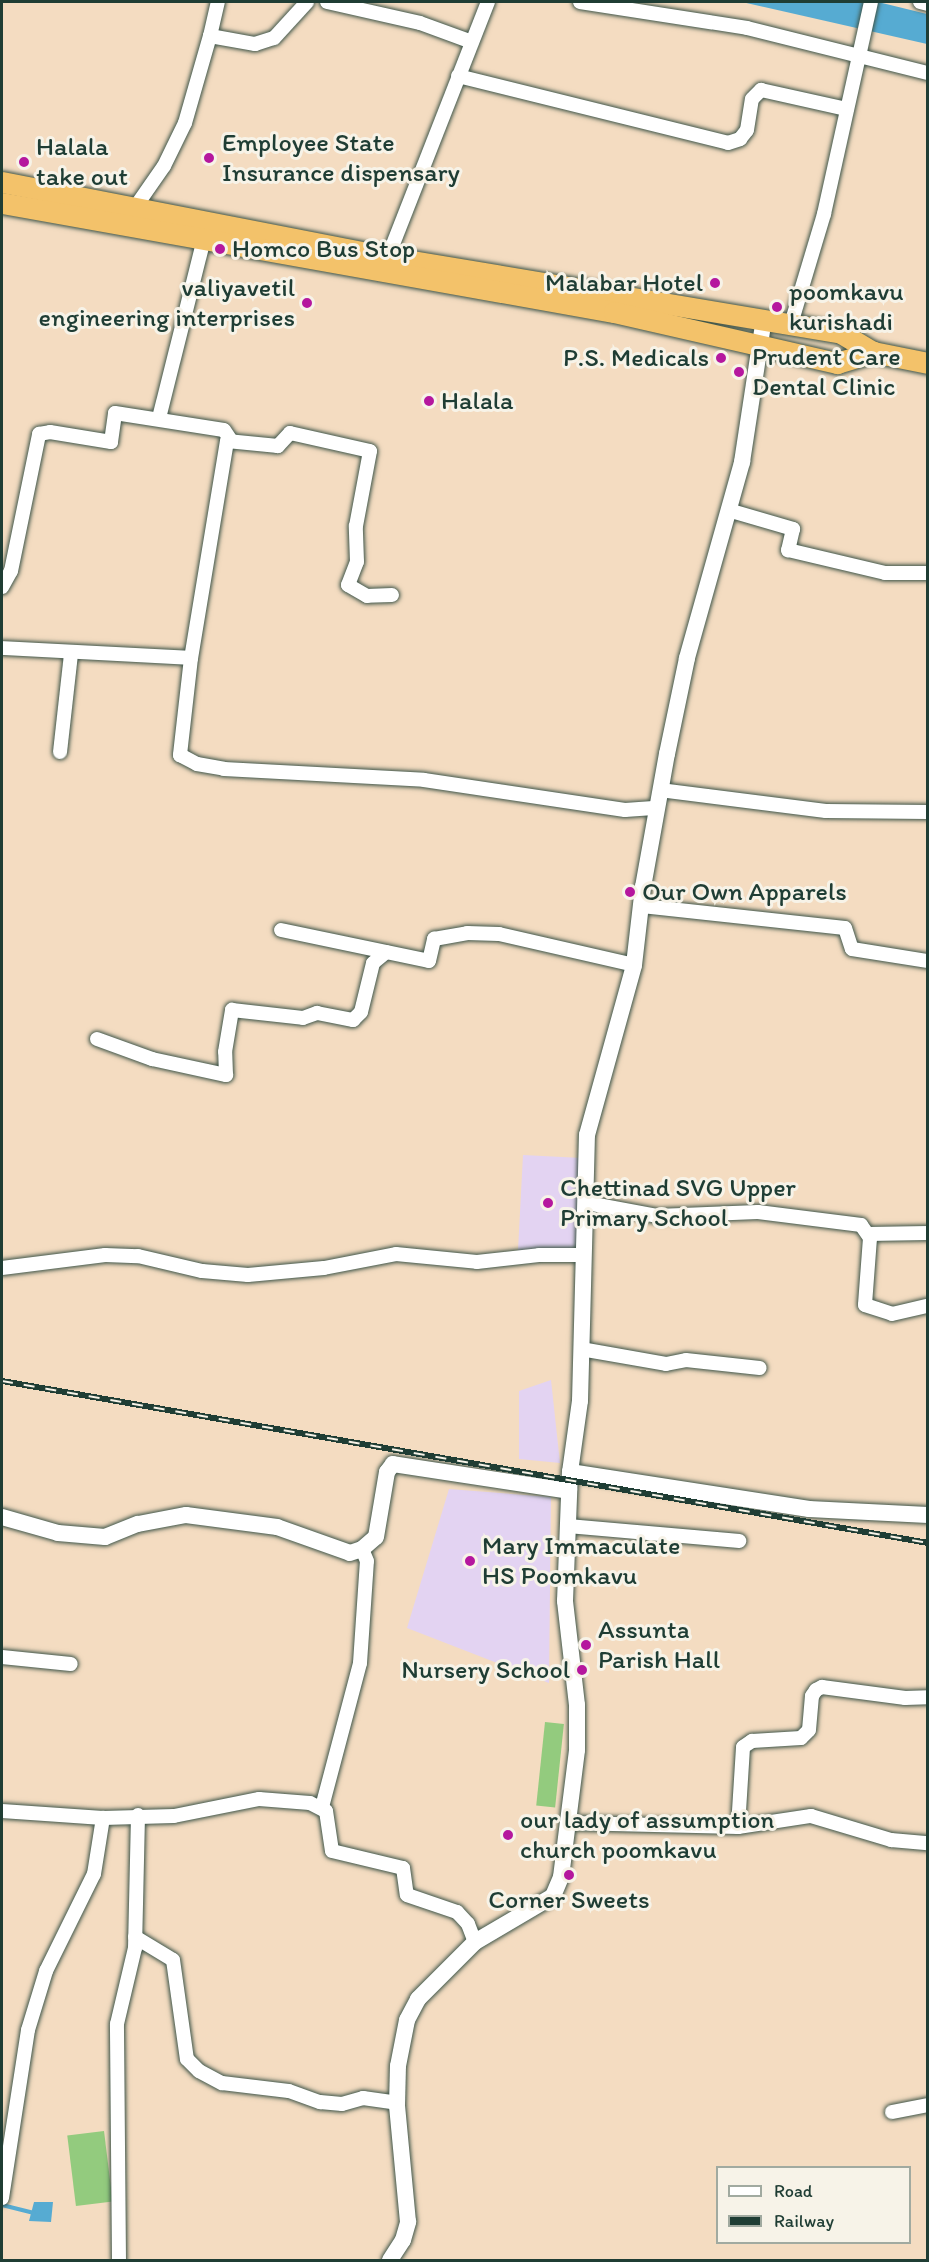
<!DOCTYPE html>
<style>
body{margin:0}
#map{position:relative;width:929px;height:2262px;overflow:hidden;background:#f4dcc1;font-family:Itim,sans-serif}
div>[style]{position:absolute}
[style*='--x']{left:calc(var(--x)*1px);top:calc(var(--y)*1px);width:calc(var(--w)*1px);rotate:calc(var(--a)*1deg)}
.built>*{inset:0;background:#e3d3f2;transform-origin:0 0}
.green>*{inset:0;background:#93cb7e;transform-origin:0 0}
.water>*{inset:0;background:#56abd2}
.stream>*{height:4px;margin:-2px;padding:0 2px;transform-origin:2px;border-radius:2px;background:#56abd2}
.roads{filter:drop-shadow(0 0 2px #3f5549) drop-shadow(0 0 2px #3f5549)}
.minor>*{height:14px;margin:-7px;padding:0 7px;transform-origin:7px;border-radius:7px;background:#fff}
.tertiary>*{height:16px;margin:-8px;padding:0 8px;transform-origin:8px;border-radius:8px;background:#fff}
.trunk>*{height:21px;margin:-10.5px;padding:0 10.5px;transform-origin:10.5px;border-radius:10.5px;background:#f3c26a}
.rail>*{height:6px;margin-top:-3px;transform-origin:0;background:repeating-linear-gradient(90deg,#f7f3e8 0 11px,#1f3d34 0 22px);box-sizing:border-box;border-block:2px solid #1f3d34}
.dots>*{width:16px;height:16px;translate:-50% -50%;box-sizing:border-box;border:3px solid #f7f3e8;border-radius:50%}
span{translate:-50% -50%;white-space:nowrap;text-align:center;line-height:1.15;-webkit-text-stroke:6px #f7f3e8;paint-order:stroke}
.poi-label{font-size:26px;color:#1f3d34}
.left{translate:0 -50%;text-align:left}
.right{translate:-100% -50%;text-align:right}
.frame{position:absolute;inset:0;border:3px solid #1f3d34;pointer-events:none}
.legend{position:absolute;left:716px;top:2166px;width:195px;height:78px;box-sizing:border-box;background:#f7f3e8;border:2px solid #a1aaa0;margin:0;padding:8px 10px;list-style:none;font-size:18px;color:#1f3d34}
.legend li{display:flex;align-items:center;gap:12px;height:30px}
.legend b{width:30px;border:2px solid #a1aaa0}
</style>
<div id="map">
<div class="built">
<div style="left:523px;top:1155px;width:59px;height:96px;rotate:3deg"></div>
<div style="clip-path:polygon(551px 1380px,560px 1463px,519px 1459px,519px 1391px)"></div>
<div style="clip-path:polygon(449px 1489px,551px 1497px,549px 1683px,407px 1628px)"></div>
</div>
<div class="green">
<div style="left:545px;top:1722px;width:19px;height:84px;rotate:6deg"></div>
<div style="left:104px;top:2131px;width:71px;height:37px;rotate:83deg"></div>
</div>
<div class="water">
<div style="clip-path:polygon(742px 2px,878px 2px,927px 14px,927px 44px)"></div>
<div style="clip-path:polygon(34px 2202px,53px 2202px,51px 2222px,29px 2221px)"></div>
</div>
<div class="stream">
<div style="--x:2;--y:2205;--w:33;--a:14"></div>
</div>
<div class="roads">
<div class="minor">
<div style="--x:327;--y:2;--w:95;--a:12.7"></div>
<div style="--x:420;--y:23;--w:55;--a:20.1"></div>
<div style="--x:580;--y:2;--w:169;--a:8.8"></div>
<div style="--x:747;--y:28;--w:187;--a:14"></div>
<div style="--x:920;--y:2;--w:8;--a:14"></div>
<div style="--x:210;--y:36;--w:35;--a:-77"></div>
<div style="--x:458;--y:76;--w:278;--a:13.9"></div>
<div style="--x:728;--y:143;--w:13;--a:-18"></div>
<div style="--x:740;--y:139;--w:11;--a:-52"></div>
<div style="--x:747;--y:130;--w:31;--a:-81"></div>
<div style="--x:752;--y:99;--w:13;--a:-45"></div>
<div style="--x:761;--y:90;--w:88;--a:12.5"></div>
<div style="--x:134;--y:209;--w:52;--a:-55.1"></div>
<div style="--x:164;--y:166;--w:48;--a:-64"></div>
<div style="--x:185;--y:123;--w:91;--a:-74"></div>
<div style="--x:210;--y:36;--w:46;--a:10.1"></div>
<div style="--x:255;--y:44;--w:20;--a:-18"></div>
<div style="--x:274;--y:38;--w:49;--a:-47.5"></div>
<div style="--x:388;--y:257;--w:274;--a:-68.6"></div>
<div style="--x:791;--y:324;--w:115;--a:-73.3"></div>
<div style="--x:824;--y:214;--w:217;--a:-77.5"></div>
<div style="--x:159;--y:418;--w:185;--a:-75.9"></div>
<div style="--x:728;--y:510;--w:68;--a:16.3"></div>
<div style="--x:793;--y:529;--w:22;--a:103"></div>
<div style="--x:788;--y:550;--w:100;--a:13.3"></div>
<div style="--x:885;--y:573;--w:43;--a:0"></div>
<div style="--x:2;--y:587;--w:18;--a:-61"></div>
<div style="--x:11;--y:571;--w:140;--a:-78.4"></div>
<div style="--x:39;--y:434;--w:11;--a:-10"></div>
<div style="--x:50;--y:432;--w:62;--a:9.3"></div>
<div style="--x:111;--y:442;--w:29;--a:-82"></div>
<div style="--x:115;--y:413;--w:110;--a:8.9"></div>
<div style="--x:224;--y:430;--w:11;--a:56"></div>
<div style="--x:392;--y:595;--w:25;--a:178"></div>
<div style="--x:367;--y:596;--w:22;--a:-150"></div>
<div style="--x:348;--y:585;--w:25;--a:-69"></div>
<div style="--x:357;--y:562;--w:36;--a:-92"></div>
<div style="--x:356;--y:526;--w:76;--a:-79.4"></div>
<div style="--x:370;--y:451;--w:82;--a:-167.3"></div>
<div style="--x:290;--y:433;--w:18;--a:133"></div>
<div style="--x:278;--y:446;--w:51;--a:-174.4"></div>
<div style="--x:227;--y:441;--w:220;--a:99.4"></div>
<div style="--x:191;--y:658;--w:98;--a:96.5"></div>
<div style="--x:180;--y:755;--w:19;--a:28"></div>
<div style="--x:197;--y:764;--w:27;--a:10"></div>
<div style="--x:224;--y:769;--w:200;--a:3.1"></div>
<div style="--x:424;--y:780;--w:203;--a:8.5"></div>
<div style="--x:625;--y:810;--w:32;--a:-4"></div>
<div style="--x:2;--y:648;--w:189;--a:3"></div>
<div style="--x:60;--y:752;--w:99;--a:-83.6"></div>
<div style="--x:660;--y:790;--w:167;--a:7.2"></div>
<div style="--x:826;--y:811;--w:102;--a:0.6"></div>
<div style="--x:642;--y:906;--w:204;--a:6.2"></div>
<div style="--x:845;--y:928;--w:22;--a:72"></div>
<div style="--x:852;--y:949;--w:77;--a:9"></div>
<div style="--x:281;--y:930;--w:151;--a:11.8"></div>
<div style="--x:429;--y:961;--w:23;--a:-77"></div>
<div style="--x:434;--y:939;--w:34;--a:-10"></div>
<div style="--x:467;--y:933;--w:32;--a:2"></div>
<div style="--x:499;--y:934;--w:139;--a:12.9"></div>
<div style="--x:97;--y:1039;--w:59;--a:20"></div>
<div style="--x:152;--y:1059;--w:76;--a:12.2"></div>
<div style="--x:226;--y:1075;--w:23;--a:-92"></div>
<div style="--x:225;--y:1052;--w:43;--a:-80.5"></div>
<div style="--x:232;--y:1010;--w:71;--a:6.4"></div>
<div style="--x:303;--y:1018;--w:15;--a:-20"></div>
<div style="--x:317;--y:1013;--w:37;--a:11"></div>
<div style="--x:353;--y:1020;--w:11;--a:-45"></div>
<div style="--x:361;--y:1012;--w:50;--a:-76.2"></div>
<div style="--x:373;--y:963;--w:17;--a:-40"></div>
<div style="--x:587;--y:1203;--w:71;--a:10.5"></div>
<div style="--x:657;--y:1216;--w:101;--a:-2.3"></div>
<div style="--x:758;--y:1212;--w:104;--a:7.2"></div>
<div style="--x:861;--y:1225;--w:16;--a:55"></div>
<div style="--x:870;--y:1238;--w:67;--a:94.3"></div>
<div style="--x:865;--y:1305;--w:28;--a:18"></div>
<div style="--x:892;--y:1314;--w:37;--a:-13"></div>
<div style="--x:868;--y:1234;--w:60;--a:-1"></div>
<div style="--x:2;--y:1268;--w:104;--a:-7.2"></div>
<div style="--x:105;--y:1255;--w:33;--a:2"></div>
<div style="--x:138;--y:1256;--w:66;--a:13.2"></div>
<div style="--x:202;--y:1271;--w:46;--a:5"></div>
<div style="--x:248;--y:1275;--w:76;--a:-5.3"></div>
<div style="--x:324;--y:1268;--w:73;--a:-11"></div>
<div style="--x:396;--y:1254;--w:81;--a:5.6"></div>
<div style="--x:477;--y:1262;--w:62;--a:-6.4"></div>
<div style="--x:539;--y:1255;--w:44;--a:0"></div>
<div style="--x:581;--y:1349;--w:86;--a:10"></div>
<div style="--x:666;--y:1364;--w:20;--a:-11"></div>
<div style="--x:686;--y:1360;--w:74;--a:6.2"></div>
<div style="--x:568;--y:1526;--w:172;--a:5"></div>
<div style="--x:2;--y:1657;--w:69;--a:5.8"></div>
<div style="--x:322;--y:1807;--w:149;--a:-75.2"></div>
<div style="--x:360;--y:1663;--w:102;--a:-86.1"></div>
<div style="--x:367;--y:1561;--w:13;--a:-113"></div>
<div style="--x:2;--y:1811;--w:101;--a:4"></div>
<div style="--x:103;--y:1818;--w:71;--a:-1.6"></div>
<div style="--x:174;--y:1816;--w:87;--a:-11.3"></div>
<div style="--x:259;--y:1799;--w:51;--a:4.5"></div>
<div style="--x:310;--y:1803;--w:18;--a:27"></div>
<div style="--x:326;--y:1811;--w:40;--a:81.5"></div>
<div style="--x:332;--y:1851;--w:73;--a:13.5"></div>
<div style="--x:403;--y:1868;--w:27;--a:82"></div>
<div style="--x:407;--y:1895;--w:53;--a:18.8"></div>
<div style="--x:457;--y:1912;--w:16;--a:47"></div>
<div style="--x:468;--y:1924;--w:19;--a:69"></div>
<div style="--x:571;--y:1823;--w:167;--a:1.4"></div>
<div style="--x:738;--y:1827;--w:74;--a:-8.6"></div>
<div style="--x:811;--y:1816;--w:84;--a:16.7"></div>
<div style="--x:891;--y:1840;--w:37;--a:5"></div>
<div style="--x:738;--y:1827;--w:80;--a:-86.4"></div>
<div style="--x:743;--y:1747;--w:11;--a:-34"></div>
<div style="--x:752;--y:1741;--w:49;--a:-3.5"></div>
<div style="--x:801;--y:1738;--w:11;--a:-45"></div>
<div style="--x:809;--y:1730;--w:34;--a:-85"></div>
<div style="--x:812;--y:1696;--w:7;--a:-56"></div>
<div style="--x:816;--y:1690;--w:7;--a:-27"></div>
<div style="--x:822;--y:1687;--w:84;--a:7.5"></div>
<div style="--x:905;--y:1698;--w:23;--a:-2"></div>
<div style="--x:135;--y:1937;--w:44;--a:31.2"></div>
<div style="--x:173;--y:1960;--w:100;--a:82"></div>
<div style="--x:187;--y:2059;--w:17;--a:45"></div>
<div style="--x:199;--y:2071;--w:26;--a:28"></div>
<div style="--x:222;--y:2083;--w:67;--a:6.8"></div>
<div style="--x:289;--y:2091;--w:33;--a:20"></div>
<div style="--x:320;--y:2102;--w:22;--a:5"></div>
<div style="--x:342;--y:2104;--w:22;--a:-16"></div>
<div style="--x:363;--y:2098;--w:34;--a:8"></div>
<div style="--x:892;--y:2112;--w:37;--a:-11"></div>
<div style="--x:2;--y:2198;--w:170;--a:-81.2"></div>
<div style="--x:28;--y:2030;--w:62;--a:-73"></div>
<div style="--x:46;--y:1971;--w:108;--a:-63.7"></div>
<div style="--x:94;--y:1874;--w:57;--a:-80.9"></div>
<div style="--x:119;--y:2260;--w:236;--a:-90.5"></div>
<div style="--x:117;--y:2024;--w:78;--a:-76.7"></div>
<div style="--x:135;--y:1948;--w:133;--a:-88.7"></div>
</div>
<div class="tertiary">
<div style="--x:570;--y:1472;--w:242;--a:8.8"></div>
<div style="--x:809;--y:1509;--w:119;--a:2.9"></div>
<div style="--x:2;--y:1517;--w:58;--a:15.9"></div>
<div style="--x:58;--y:1533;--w:47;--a:4.9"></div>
<div style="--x:105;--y:1537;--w:35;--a:-22"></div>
<div style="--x:138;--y:1524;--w:49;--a:-10.6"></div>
<div style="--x:186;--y:1515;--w:92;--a:7.5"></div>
<div style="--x:277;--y:1527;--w:77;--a:19.6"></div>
<div style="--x:350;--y:1553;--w:13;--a:-18"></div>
<div style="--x:362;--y:1549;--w:18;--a:-41"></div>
<div style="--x:376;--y:1537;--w:66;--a:-80.4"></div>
<div style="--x:387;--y:1472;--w:10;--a:-53"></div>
<div style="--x:393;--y:1464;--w:178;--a:8.7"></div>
<div style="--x:390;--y:2260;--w:24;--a:-57"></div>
<div style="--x:403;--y:2240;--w:19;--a:-74"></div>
<div style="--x:408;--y:2222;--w:117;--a:-95.4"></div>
<div style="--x:397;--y:2106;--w:40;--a:-88.6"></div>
<div style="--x:398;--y:2066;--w:47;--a:-78.9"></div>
<div style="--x:407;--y:2020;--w:24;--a:-62"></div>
<div style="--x:418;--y:1999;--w:81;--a:-45"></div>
<div style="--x:475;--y:1942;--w:91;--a:-30.5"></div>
<div style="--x:553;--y:1896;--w:21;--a:-67"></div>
<div style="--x:561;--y:1877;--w:128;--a:-82.8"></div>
<div style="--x:577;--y:1750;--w:45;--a:-90"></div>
<div style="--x:577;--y:1705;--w:105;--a:-96.6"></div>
<div style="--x:565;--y:1601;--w:129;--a:-87.8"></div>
<div style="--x:570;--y:1472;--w:72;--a:-82"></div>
<div style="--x:580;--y:1401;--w:266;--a:-88.5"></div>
<div style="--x:587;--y:1135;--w:176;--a:-74.5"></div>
<div style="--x:634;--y:965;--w:79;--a:-83.4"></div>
<div style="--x:643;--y:887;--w:135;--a:-79.8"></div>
<div style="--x:667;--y:754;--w:98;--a:-78.2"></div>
<div style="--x:687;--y:658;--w:204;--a:-74.3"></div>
<div style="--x:742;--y:462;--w:145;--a:-81.3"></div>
</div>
<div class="trunk">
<div style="--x:2;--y:182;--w:393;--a:11"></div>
<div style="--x:388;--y:257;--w:459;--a:9.5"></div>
<div style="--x:841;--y:333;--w:37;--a:31"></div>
<div style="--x:873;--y:352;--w:56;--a:11.3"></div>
<div style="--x:2;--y:203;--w:622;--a:10.1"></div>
<div style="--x:614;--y:312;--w:229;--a:12.9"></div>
<div style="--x:837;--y:363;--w:38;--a:-17"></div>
</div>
</div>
<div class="rail">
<div style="--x:2;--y:1381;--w:940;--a:9.92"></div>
</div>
<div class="dots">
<div style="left:209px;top:158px;background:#b5179e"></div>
<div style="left:24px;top:162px;background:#b5179e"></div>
<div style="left:220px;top:249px;background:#b5179e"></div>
<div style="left:715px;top:283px;background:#b5179e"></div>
<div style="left:307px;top:303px;background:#b5179e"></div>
<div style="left:777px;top:307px;background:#b5179e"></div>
<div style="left:721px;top:358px;background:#b5179e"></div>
<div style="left:739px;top:372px;background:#b5179e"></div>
<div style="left:429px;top:401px;background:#b5179e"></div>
<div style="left:630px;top:892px;background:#b5179e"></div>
<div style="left:548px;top:1203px;background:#b5179e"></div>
<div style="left:470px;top:1561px;background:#b5179e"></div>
<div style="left:586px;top:1645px;background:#b5179e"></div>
<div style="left:582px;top:1670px;background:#b5179e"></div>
<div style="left:508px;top:1835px;background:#b5179e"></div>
<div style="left:569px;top:1875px;background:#b5179e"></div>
</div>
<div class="poi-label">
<span class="left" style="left:222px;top:158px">Employee State<br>Insurance dispensary</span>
<span class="left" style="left:36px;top:162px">Halala<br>take out</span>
<span class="left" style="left:232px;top:249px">Homco Bus Stop</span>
<span class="right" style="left:703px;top:283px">Malabar Hotel</span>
<span class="right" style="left:295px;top:303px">valiyavetil<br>engineering interprises</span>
<span class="left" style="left:789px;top:307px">poomkavu<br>kurishadi</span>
<span class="left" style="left:752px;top:372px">Prudent Care<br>Dental Clinic</span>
<span class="right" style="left:709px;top:358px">P.S. Medicals</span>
<span class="left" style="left:441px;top:401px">Halala</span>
<span class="left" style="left:642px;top:892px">Our Own Apparels</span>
<span class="left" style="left:560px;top:1203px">Chettinad SVG Upper<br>Primary School</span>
<span class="left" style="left:482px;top:1561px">Mary Immaculate<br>HS Poomkavu</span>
<span class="left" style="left:598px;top:1645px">Assunta<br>Parish Hall</span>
<span class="right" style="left:570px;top:1670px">Nursery School</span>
<span class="left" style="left:520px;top:1835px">our lady of assumption<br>church poomkavu</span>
<span style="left:569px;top:1900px">Corner Sweets</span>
</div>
<div class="frame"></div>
<ul class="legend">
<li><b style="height:8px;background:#fff"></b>Road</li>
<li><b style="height:8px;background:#1f3d34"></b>Railway</li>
</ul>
</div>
